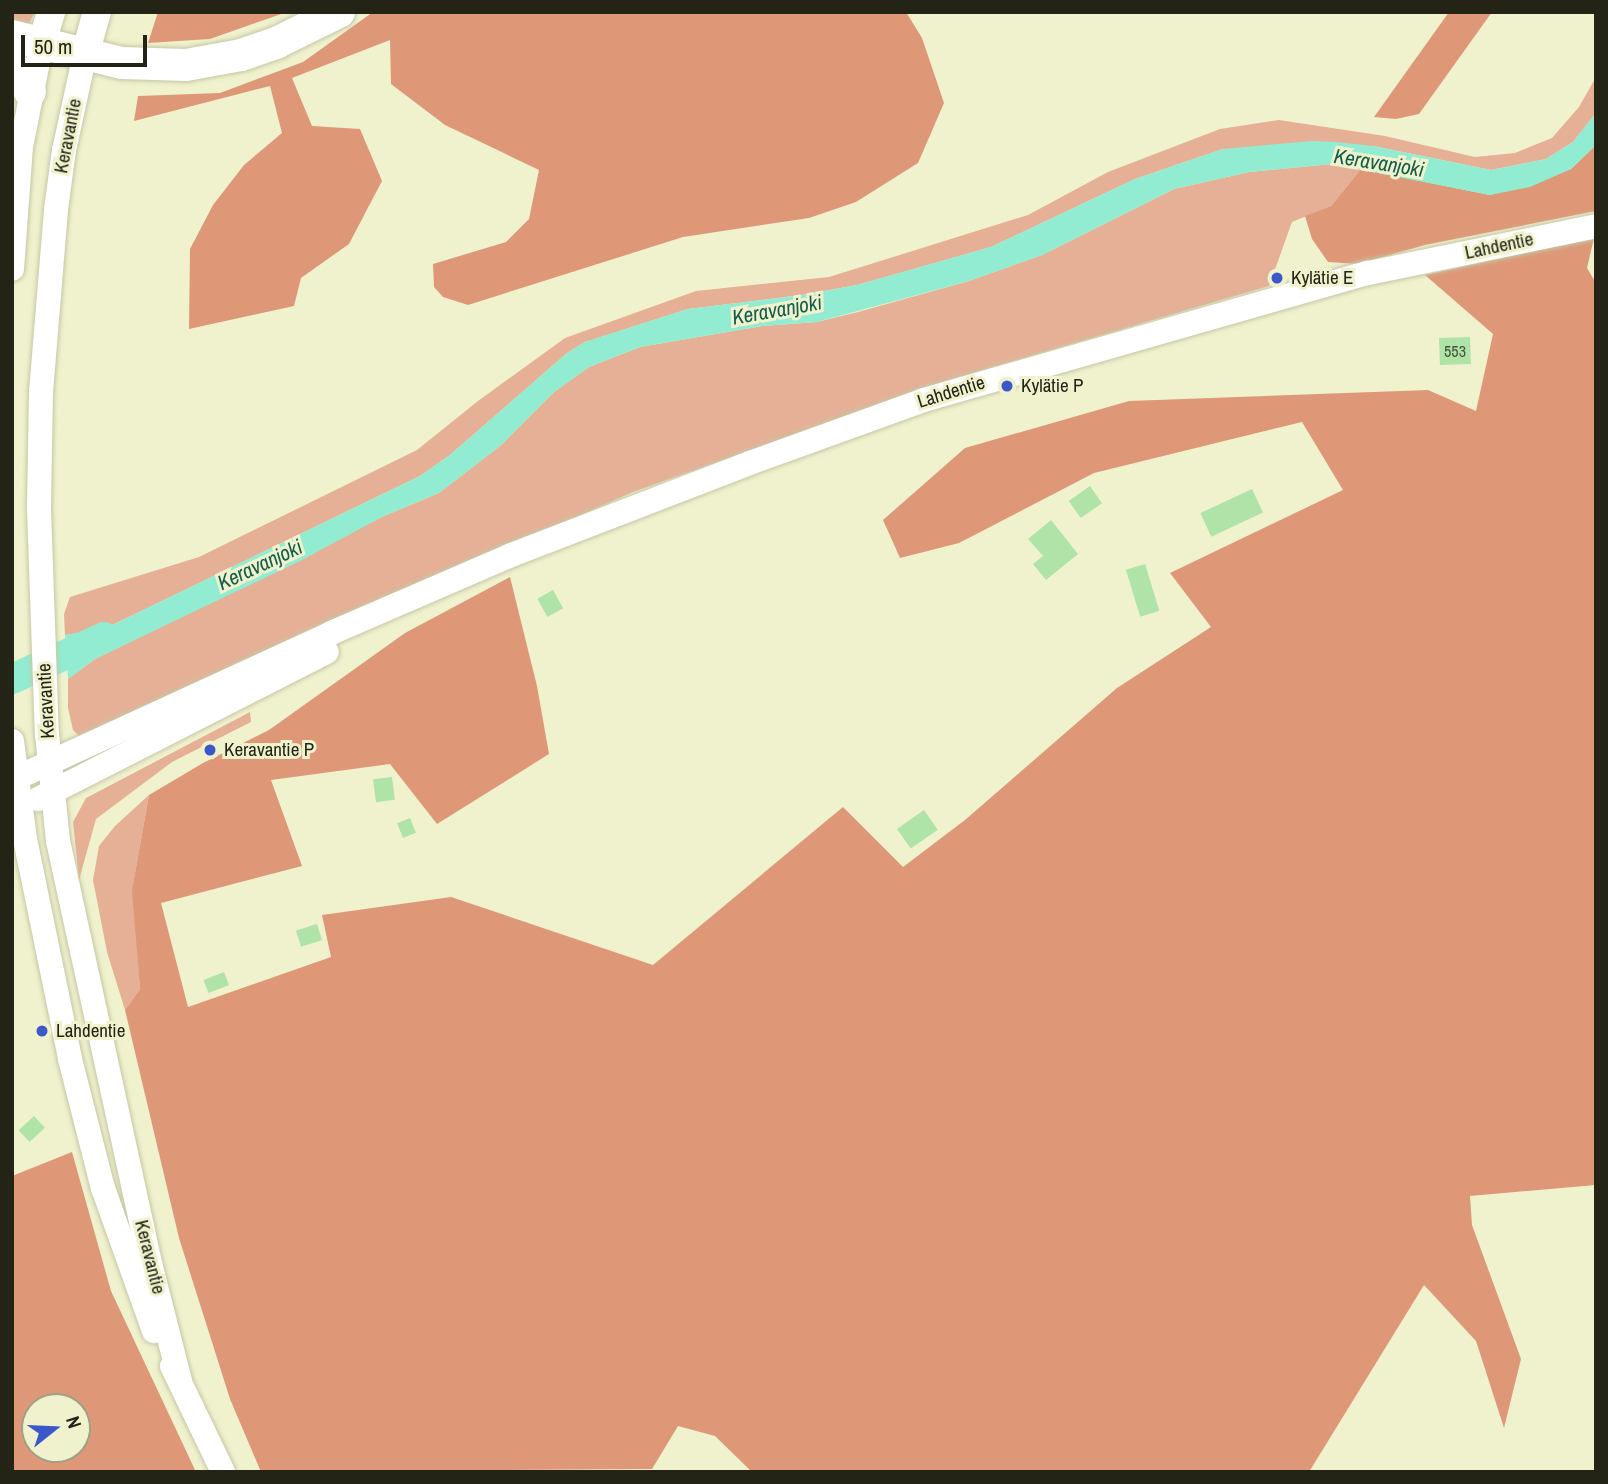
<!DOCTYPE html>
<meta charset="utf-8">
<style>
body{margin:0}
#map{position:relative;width:1608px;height:1484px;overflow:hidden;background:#f0f2ce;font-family:"Archivo Narrow",sans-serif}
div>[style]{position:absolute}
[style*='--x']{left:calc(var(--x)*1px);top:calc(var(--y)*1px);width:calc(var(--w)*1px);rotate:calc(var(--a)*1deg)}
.green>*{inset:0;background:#e6b097}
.forest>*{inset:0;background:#de9878}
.water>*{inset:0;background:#91ecd2}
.river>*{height:30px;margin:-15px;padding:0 15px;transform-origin:15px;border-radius:15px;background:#91ecd2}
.building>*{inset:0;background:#afe3a8;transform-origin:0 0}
.roads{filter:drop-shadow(0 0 2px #c5c7a4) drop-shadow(0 0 2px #c5c7a4)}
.secondary>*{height:24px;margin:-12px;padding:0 12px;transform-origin:12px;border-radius:12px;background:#fff}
.primary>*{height:28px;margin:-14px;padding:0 14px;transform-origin:14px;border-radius:14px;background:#fff}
.highway>*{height:32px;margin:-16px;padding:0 16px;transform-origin:16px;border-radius:16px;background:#fff}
.dots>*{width:19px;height:19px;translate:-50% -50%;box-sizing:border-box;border:4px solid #f0f2ce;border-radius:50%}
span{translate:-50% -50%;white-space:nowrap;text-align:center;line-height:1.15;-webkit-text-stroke:6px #f0f2ce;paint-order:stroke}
.number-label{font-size:16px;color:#46543a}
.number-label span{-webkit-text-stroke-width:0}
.street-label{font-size:19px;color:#232416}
.poi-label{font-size:19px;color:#232416}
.left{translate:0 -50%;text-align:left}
.water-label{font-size:21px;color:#135d4c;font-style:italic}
.frame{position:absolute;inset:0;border:14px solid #232416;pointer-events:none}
.north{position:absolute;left:21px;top:1393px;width:70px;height:70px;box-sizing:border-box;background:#f0f2ce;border:2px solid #9ea084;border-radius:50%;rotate:72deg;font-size:19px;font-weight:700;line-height:28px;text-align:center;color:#232416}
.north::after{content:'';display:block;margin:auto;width:24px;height:32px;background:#3b57c9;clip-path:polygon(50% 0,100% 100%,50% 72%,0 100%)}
.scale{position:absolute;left:21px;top:35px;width:126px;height:32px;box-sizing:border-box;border:4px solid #232416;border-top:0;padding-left:9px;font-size:21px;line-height:24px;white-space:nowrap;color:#232416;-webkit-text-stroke:5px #f0f2ce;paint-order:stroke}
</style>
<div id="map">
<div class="green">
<div style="clip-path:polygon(12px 12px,35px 12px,28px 25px,12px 23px)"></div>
<div style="clip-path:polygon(1596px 77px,1596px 113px,1573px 142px,1546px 159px,1491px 170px,1373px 146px,1223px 149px,1135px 179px,991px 247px,857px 285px,802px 295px,688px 309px,585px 342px,567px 353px,450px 455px,420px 476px,104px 629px,65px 635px,64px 614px,70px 597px,199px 557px,417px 450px,478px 401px,565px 338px,696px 291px,829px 277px,1028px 215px,1108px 172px,1220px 129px,1279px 120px,1385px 136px,1475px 157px,1515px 153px,1552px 138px,1579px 107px)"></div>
<div style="clip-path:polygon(1332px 164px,1361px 169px,1331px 206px,1292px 222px,1269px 286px,955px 378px,633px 492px,321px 630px,84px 741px,73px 730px,68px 708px,68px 679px,95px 659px,384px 516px,439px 493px,500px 446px,554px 392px,589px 367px,640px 347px,762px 326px,817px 322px,858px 312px,969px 281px,1042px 255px,1174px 189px,1249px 172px)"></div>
<div style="clip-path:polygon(250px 712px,251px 722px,172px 762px,96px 819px,79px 880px,73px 822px,86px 798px)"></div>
<div style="clip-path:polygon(149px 795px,133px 885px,140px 989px,125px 1010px,107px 952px,93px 880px,99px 846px,115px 826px)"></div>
</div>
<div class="forest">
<div style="clip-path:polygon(158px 12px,287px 12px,210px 39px,148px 43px)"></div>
<div style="clip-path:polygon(373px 12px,906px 12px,922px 38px,944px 103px,918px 163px,856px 202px,809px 218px,683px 237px,468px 305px,443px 297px,434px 287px,433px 264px,506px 242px,529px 219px,539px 170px,445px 125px,391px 84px,390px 40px,292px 78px,312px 126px,360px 129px,382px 181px,349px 244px,301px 278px,294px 306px,189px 329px,190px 249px,213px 205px,244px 165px,282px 133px,270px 86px,134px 121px,138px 96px,220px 93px,303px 62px)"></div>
<div style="clip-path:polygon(1449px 12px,1492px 12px,1419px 114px,1396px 119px,1374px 117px)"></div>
<div style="clip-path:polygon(1596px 145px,1596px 211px,1425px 245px,1358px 264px,1328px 262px,1312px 239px,1305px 216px,1331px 206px,1361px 169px,1490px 195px,1571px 169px)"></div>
<div style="clip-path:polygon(1594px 238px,1587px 268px,1596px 283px,1596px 1185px,1470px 1196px,1472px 1225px,1521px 1359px,1504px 1428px,1476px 1341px,1424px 1285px,1309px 1472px,752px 1472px,715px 1436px,678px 1426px,652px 1469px,261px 1472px,230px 1399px,179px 1238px,125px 1010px,140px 989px,132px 890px,149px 795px,203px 763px,269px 730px,405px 633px,510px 577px,537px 686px,549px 754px,437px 824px,390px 764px,271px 780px,302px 866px,161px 903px,188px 1007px,331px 957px,322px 915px,451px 897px,653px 965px,843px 807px,903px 867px,965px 820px,1117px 688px,1211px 627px,1170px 573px,1343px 490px,1302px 422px,1094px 473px,959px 543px,900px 558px,883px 520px,965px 448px,1129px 401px,1428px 390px,1476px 411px,1493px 334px,1425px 275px)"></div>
<div style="clip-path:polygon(evenodd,72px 1152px,111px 1291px,196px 1472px,12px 1472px,12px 1176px,72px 1152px,77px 1407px,77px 1449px,35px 1449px,35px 1407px,77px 1407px)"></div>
</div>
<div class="water">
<div style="clip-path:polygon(1596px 113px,1596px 145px,1571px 169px,1530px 187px,1490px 195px,1332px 164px,1249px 172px,1174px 189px,1042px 255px,969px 281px,817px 322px,762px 326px,640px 347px,589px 367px,554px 392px,500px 446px,439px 493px,384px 516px,300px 561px,95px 659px,68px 679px,65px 635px,104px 629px,420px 476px,450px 455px,567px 353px,585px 342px,688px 309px,802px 295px,857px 285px,991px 247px,1135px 179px,1223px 149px,1312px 141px,1336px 142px,1373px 146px,1491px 170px,1546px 159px,1573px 142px)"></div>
</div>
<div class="river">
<div style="--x:12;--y:679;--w:101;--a:-24.5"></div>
</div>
<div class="building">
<div style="left:1470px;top:337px;width:27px;height:31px;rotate:88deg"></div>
<div style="left:1090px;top:486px;width:21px;height:26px;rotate:55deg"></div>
<div style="left:1252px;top:489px;width:26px;height:57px;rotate:65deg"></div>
<div style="clip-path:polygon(1051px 520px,1078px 554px,1046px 580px,1033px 564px,1043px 556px,1028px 539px)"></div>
<div style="left:1145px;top:564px;width:49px;height:20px;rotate:73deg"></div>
<div style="left:553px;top:590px;width:21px;height:18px;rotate:61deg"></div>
<div style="left:392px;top:777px;width:23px;height:19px;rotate:83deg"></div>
<div style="left:924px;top:810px;width:24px;height:33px;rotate:55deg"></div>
<div style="left:410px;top:818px;width:16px;height:14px;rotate:68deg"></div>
<div style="left:317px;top:924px;width:17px;height:22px;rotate:73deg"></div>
<div style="left:224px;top:972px;width:14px;height:22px;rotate:69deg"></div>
<div style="left:34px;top:1116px;width:16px;height:21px;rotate:47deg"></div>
</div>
<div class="roads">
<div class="secondary">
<div style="--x:85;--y:54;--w:98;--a:102.3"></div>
<div style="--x:64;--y:150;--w:61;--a:97.6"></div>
<div style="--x:56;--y:210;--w:182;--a:94.7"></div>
<div style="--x:41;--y:391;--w:118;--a:91"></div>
<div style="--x:39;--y:509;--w:225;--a:88"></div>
<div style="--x:47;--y:734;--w:108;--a:84.1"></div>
<div style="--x:58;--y:841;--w:432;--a:77.7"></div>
<div style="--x:150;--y:1263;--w:122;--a:75.7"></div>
<div style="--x:12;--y:269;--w:122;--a:-85.8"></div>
<div style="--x:21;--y:147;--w:107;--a:-78.7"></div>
<div style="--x:12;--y:741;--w:99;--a:82.4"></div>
<div style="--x:25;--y:839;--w:225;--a:78.4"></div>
<div style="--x:70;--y:1059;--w:133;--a:75.7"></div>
<div style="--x:103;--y:1188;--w:152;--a:70.4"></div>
<div style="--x:12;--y:780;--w:351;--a:-24.7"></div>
<div style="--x:331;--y:633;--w:194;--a:-23.4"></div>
<div style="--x:509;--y:556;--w:258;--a:-21.1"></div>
<div style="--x:750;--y:463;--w:185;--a:-19.9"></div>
<div style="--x:924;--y:400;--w:462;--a:-16"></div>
<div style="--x:1368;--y:273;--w:233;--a:-11.6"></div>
<div style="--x:38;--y:799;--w:324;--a:-27"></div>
<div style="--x:172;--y:1366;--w:118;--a:64.3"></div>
</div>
<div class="primary">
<div style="--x:42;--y:42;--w:31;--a:-73"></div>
<div style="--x:85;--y:54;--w:44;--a:-74.1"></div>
</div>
<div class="highway">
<div style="--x:12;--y:36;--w:113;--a:13.8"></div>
<div style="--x:122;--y:63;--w:64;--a:1.8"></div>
<div style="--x:186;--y:65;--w:56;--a:-10.3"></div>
<div style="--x:241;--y:55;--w:39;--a:-19"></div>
<div style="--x:278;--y:42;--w:68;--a:-26.2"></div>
<div style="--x:12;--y:65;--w:32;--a:56"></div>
</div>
</div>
<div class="dots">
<div style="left:1277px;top:278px;background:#3b57c9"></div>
<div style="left:1007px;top:386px;background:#3b57c9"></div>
<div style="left:210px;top:750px;background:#3b57c9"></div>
<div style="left:42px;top:1031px;background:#3b57c9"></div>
</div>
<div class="number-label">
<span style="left:1455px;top:351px">553</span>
</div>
<div class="street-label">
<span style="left:68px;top:136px;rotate:-79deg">Keravantie</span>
<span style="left:1499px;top:246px;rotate:-12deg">Lahdentie</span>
<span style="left:951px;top:392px;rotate:-17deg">Lahdentie</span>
<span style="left:46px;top:701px;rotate:-93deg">Keravantie</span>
<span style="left:150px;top:1257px;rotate:76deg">Keravantie</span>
</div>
<div class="poi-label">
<span class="left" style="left:1291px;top:278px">Kylätie E</span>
<span class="left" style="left:1021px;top:386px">Kylätie P</span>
<span class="left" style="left:224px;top:750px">Keravantie P</span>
<span class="left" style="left:56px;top:1031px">Lahdentie</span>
</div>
<div class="water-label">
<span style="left:1379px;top:163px;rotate:9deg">Keravanjoki</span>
<span style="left:777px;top:310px;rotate:-10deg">Keravanjoki</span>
<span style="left:260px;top:565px;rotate:-25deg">Keravanjoki</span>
</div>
<div class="frame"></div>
<div class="north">N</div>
<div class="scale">50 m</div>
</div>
